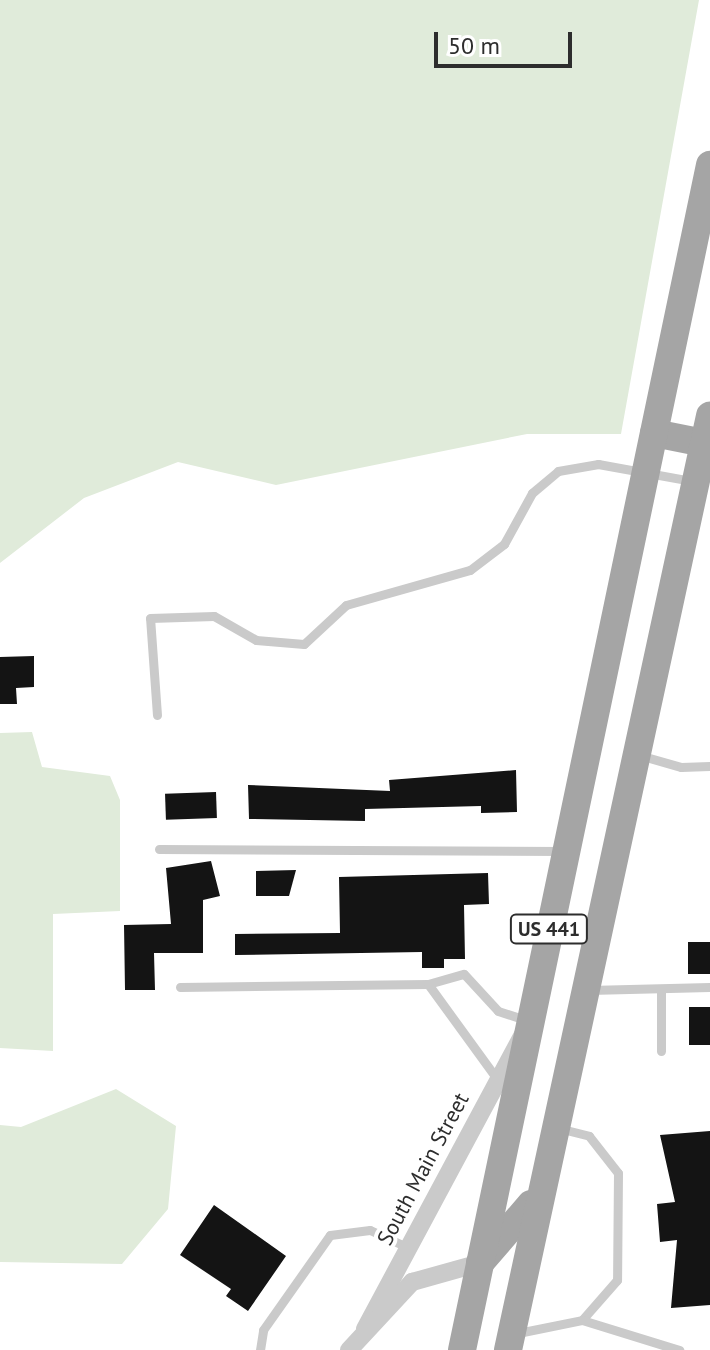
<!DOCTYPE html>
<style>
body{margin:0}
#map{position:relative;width:710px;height:1350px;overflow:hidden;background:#fff;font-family:"PT Sans",sans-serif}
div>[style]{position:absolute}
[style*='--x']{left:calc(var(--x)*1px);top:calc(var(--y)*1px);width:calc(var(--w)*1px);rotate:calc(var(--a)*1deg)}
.green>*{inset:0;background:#e0ebda}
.building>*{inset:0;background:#141414;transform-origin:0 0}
.service>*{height:9px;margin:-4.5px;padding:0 4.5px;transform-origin:4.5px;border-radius:4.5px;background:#cacaca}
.minor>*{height:18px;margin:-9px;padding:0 9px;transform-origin:9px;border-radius:9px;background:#cacaca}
.primary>*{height:28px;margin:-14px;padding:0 14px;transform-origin:14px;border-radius:14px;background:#a5a5a5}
span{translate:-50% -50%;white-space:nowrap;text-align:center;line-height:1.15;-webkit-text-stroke:8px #fff;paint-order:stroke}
.shield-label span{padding:2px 6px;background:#fff;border:2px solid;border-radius:6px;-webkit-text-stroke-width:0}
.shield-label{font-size:20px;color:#2d2d2d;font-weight:700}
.street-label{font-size:22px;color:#2d2d2d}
.scale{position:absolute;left:434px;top:32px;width:138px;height:36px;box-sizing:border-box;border:4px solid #2d2d2d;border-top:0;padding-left:10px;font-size:24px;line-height:28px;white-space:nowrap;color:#2d2d2d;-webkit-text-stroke:6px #fff;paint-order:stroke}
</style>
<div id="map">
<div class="green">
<div style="clip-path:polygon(0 0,699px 0,621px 434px,527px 434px,276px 485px,178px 462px,84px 498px,0 563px)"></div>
<div style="clip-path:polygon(32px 732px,42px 767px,110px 776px,120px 800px,120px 911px,53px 914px,53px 1051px,0 1048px,0 733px)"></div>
<div style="clip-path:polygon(116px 1089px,176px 1126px,168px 1209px,122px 1264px,0 1262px,0 1125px,21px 1127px)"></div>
</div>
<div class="building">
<div style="clip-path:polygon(34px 656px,34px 687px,16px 688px,17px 704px,0 704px,0 657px)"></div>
<div style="clip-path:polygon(516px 770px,517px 812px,481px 813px,481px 806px,365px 809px,365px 821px,249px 819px,248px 785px,390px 791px,389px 780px)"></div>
<div style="left:216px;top:792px;width:26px;height:51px;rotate:88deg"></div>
<div style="clip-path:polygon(211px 861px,220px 896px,203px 900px,203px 953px,154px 953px,155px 990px,125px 990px,124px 925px,171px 924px,166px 868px)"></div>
<div style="clip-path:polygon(296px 870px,289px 896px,256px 896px,256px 871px)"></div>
<div style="clip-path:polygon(488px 873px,489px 904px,464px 905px,465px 959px,444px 959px,444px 968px,422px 968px,422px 952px,235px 955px,235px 934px,340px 933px,339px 877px)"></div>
<div style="left:710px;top:942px;width:32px;height:22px;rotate:90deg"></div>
<div style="left:710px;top:1007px;width:38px;height:21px;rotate:90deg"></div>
<div style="clip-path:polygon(710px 1131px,710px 1305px,671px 1308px,677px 1240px,660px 1242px,657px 1204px,675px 1202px,660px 1135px)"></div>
<div style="clip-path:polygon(214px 1205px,286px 1256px,248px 1311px,226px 1296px,231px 1289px,180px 1255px)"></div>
</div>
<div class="service">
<div style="--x:157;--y:715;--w:97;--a:-94.1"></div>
<div style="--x:150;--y:618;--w:64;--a:-1.8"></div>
<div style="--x:214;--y:616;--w:48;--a:29.7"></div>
<div style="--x:256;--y:640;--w:48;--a:4.8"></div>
<div style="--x:304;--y:644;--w:57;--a:-42.9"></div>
<div style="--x:346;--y:605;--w:129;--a:-15.8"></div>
<div style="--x:470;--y:570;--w:43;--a:-37.4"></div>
<div style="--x:504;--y:544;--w:58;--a:-61.2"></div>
<div style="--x:532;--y:493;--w:34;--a:-40"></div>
<div style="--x:558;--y:471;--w:41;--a:-9.9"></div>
<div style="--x:598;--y:464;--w:96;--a:10.3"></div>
<div style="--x:639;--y:755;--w:44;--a:15.9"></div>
<div style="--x:681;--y:767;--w:29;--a:-2"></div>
<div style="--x:159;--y:849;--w:405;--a:0.3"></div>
<div style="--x:428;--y:984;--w:117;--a:54"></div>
<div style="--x:180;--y:987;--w:248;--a:-0.7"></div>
<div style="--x:428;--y:984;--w:37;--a:-16"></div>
<div style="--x:464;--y:974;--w:50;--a:47.4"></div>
<div style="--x:498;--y:1011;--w:32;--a:18"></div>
<div style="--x:661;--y:989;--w:62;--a:90"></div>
<div style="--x:589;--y:990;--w:121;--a:-1.4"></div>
<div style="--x:558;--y:1128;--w:32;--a:14"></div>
<div style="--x:589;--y:1136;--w:47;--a:51.9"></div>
<div style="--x:618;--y:1173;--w:107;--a:90.5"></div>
<div style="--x:617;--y:1280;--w:53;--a:131.2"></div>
<div style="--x:513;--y:1334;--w:70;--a:-11.5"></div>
<div style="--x:582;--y:1320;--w:102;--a:17.2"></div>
<div style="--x:260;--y:1350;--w:20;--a:-81"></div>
<div style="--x:263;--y:1330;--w:116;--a:-54.8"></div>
<div style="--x:330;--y:1235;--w:40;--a:-7.1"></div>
<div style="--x:370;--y:1230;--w:43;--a:24.8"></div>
</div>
<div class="minor">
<div style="--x:365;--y:1329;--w:335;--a:-61.8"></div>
<div style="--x:349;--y:1350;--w:93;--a:-47.2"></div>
<div style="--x:412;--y:1282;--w:71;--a:-15.6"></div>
</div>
<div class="primary">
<div style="--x:654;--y:433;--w:51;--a:11.3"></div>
<div style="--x:480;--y:1263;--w:78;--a:-49.2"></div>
<div style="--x:462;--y:1350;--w:1211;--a:-78.18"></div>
<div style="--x:508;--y:1350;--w:956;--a:-77.8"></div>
</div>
<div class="shield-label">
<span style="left:549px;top:929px">US 441</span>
</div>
<div class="street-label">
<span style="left:423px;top:1169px;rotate:-62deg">South Main Street</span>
</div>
<div class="scale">50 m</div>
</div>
